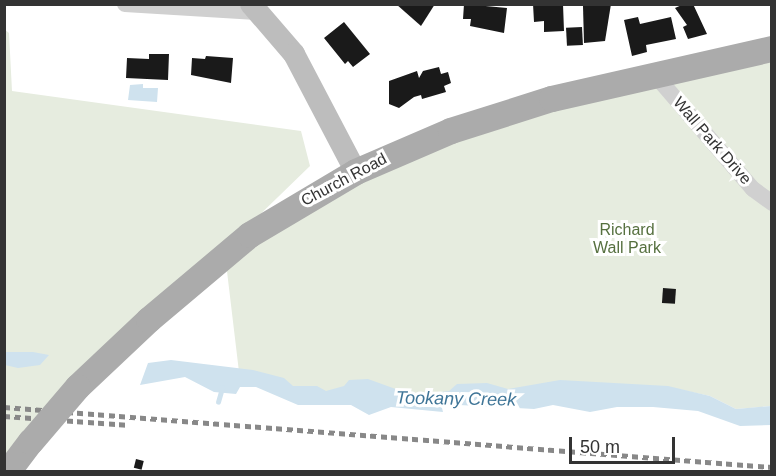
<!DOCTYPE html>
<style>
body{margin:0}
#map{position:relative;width:776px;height:476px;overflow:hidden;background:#fff;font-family:Helvetica,sans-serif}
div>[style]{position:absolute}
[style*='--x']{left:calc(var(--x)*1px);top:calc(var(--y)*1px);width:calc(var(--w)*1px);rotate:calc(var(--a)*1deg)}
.green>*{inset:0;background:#e6ecdf}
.water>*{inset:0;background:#cfe2ee}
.stream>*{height:4.5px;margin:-2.25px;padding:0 2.25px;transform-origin:2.25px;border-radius:2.25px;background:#cfe2ee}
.building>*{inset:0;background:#1a1a1a;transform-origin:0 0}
.street>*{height:16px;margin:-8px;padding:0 8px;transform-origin:8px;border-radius:8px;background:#d0d0d0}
.secondary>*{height:22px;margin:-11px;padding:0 11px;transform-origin:11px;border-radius:11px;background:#bdbdbd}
.primary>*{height:26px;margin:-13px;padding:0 13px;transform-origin:13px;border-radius:13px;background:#ababab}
.rail>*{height:4.5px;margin-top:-2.25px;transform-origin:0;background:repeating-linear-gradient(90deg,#888 0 6px,transparent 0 10.5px)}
.primary-bridge>*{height:26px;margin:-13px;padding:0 13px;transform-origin:13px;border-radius:13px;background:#ababab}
span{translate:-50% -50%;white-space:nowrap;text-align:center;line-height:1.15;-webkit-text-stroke:6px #fff;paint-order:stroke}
.street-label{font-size:16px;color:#333}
.park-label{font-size:16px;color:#56703f}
.water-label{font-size:18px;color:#3f7597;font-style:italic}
.frame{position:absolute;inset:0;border:6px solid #333;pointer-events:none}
.scale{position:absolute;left:569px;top:437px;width:106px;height:27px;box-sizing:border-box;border:3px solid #333;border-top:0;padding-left:8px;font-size:18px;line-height:21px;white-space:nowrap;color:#333;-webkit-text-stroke:4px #fff;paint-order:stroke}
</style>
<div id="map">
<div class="green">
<div style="clip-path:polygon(4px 29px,9px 33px,12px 91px,301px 131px,310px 166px,5px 462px)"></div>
<div style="clip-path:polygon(771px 58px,772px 406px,736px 409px,710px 396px,668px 387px,443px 396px,294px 390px,239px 372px,226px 263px,309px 206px,479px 129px)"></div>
</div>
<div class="water">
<div style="clip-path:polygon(143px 84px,143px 88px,158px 88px,157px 102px,128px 100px,130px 85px)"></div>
<div style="clip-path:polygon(4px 352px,33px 352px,49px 355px,40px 365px,18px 368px,5px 365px)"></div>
<div style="clip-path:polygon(171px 360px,253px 370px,284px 378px,293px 386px,317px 386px,326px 391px,344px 386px,349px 380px,368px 379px,404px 392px,425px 394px,449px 391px,457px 384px,487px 383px,508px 389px,560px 380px,668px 386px,710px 396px,736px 409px,771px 406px,771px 425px,740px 426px,698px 411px,653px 407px,617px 407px,590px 412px,553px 405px,534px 409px,441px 404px,443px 412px,391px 407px,369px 415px,351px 405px,298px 405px,256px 387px,240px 387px,236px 394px,214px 392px,185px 377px,140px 385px,148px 363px)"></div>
</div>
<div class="stream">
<div style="--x:218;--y:402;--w:15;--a:-74"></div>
</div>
<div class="building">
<div style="clip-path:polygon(396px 4px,435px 4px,421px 26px)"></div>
<div style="clip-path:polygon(464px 4px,507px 8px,504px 33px,470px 26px,471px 19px,463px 19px)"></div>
<div style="clip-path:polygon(533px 4px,563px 4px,564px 31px,544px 32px,544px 21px,534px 22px)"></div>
<div style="clip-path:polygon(611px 4px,605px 41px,584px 43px,583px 6px)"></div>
<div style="clip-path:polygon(684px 4px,693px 4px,707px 34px,688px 39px,683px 27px,687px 25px,675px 8px)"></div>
<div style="clip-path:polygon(638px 17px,640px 24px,671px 17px,676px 39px,646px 45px,647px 52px,632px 56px,624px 20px)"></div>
<div style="clip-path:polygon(344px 22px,370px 54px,353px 67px,348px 61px,345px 64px,324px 38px)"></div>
<div style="left:582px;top:27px;width:18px;height:16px;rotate:87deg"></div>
<div style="clip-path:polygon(149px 54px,169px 54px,168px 80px,126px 78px,127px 58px,149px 59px)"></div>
<div style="clip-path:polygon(206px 56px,233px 58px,231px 83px,191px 75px,192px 58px,205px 59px)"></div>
<div style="clip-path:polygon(439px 67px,441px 74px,448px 72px,451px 83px,444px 86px,446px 92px,422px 99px,421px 95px,414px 97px,399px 108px,389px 104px,389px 81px,417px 71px,419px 78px,423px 71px)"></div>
<div style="left:663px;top:288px;width:13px;height:15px;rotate:4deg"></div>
<div style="left:136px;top:459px;width:8px;height:9px;rotate:14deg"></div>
</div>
<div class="street">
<div style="--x:125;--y:4;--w:132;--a:3.5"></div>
<div style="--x:656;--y:76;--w:149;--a:49.4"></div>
<div style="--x:753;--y:189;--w:24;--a:36"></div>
</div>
<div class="secondary">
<div style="--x:251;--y:4;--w:66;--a:49.3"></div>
<div style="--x:294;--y:54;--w:133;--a:62.3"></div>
</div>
<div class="primary">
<div style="--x:78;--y:387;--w:98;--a:-43.3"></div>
<div style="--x:149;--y:320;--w:132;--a:-40.1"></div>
<div style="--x:250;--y:235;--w:123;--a:-30.7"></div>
<div style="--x:356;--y:172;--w:103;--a:-23.3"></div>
<div style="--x:451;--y:131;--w:106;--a:-17.6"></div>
<div style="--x:552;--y:99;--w:226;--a:-12.8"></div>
<div style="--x:8;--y:472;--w:38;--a:-53"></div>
</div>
<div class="rail">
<div style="--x:4;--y:407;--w:770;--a:4.47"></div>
<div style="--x:4;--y:416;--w:126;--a:4.1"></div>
</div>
<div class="primary-bridge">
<div style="--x:31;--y:442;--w:72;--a:-49.5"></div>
</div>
<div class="street-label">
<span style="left:712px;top:141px;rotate:49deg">Wall Park Drive</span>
<span style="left:344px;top:180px;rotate:-28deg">Church Road</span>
</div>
<div class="park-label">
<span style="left:627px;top:239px">Richard<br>Wall Park</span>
</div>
<div class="water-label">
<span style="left:456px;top:399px;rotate:1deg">Tookany Creek</span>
</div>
<div class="frame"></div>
<div class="scale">50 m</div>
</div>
